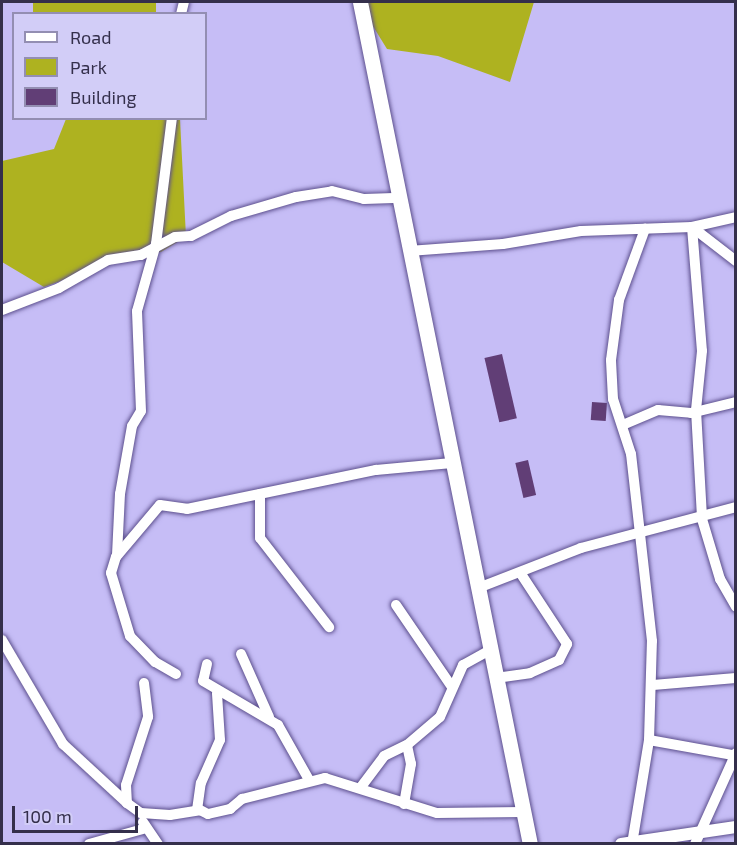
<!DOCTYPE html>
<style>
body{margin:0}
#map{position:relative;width:737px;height:845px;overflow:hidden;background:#c6bdf6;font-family:"Exo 2",sans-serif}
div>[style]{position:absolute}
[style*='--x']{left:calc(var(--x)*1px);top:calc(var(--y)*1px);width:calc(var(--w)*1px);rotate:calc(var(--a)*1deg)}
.green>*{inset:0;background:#aeb220;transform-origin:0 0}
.building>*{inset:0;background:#613e76;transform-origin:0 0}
.roads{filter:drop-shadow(0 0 2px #5d508e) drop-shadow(0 0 2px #5d508e)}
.minor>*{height:10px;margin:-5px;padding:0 5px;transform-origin:5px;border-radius:5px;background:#fff}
.tertiary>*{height:12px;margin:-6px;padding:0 6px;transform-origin:6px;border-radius:6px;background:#fff}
.secondary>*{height:15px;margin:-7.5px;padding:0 7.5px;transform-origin:7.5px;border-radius:7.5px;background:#fff}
span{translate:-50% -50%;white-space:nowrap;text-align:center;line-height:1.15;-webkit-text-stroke:6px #d2cdf7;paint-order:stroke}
.frame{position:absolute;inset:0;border:3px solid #342f4b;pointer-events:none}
.legend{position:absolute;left:12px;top:12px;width:195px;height:108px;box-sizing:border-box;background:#d2cdf7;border:2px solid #938eb2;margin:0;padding:8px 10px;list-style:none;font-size:18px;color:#342f4b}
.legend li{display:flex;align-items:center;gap:12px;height:30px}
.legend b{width:30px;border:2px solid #938eb2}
.scale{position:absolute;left:12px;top:806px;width:126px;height:27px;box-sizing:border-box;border:3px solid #342f4b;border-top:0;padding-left:8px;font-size:18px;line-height:21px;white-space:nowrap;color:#342f4b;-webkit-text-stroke:4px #d2cdf7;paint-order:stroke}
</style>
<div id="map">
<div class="green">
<div style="left:33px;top:2px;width:123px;height:12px"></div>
<div style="clip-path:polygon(358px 2px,534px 2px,510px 82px,438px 56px,387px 49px)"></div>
<div style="clip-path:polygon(66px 119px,180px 119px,186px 237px,161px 252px,127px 257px,44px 287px,2px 262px,2px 161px,54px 149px)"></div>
</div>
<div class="building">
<div style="left:502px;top:354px;width:66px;height:18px;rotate:77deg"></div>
<div style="left:592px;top:402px;width:15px;height:18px;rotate:4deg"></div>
<div style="left:528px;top:460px;width:36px;height:13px;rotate:77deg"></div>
</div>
<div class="roads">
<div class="minor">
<div style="--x:181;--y:14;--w:12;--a:-76"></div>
<div style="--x:692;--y:227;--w:124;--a:85.4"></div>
<div style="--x:702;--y:351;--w:59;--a:95.8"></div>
<div style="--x:696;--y:410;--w:109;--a:86.8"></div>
<div style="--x:702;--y:519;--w:63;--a:73.3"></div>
<div style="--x:720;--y:579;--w:32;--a:60"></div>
<div style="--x:692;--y:227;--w:56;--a:37.7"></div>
<div style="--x:409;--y:251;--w:94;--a:-4.3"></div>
<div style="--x:503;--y:244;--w:79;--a:-9.5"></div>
<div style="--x:581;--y:231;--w:111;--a:-2.1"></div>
<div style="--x:692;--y:227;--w:45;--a:-12.8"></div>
<div style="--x:2;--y:310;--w:61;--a:-21.1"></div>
<div style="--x:59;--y:288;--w:56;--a:-29.7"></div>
<div style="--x:108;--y:260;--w:33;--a:-9"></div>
<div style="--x:141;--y:255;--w:38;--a:-28"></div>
<div style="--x:175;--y:237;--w:16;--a:-4"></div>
<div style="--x:191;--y:236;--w:45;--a:-26.6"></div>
<div style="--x:231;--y:216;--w:68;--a:-16.3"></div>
<div style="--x:296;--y:197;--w:36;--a:-9"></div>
<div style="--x:332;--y:191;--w:33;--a:14"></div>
<div style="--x:364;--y:199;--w:37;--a:-2"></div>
<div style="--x:625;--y:424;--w:36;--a:-23"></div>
<div style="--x:658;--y:410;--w:33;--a:5"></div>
<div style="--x:691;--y:413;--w:46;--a:-13.7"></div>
<div style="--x:260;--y:494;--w:44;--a:90"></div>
<div style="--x:260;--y:538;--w:113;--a:52.2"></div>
<div style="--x:117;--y:555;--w:61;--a:-87.2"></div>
<div style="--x:120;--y:494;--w:69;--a:-80"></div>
<div style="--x:132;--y:426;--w:17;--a:-59"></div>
<div style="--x:141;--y:411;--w:100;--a:-92.3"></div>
<div style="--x:137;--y:311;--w:70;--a:-74.2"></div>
<div style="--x:156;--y:244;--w:127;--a:-82.8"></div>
<div style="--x:478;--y:588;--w:110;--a:-21.2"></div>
<div style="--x:581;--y:548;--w:160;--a:-14.8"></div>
<div style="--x:396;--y:605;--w:99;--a:55.7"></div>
<div style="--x:2;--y:640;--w:121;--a:59.6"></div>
<div style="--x:63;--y:744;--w:87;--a:42.7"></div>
<div style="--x:241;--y:654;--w:69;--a:66"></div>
<div style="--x:207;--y:664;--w:17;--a:103"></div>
<div style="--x:203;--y:681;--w:87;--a:30.4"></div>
<div style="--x:278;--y:725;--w:61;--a:60.5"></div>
<div style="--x:176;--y:674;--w:24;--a:-150"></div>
<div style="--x:155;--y:662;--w:36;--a:-134"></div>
<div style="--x:130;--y:636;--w:66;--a:-106.8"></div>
<div style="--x:111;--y:573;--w:17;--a:-73"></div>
<div style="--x:116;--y:557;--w:68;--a:-49.8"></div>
<div style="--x:160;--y:505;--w:27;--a:8"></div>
<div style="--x:187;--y:509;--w:193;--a:-11.7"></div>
<div style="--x:376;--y:470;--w:76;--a:-5.3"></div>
<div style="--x:496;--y:678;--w:34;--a:-8"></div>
<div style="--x:530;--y:673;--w:32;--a:-24"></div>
<div style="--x:559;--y:660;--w:18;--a:-63"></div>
<div style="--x:567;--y:644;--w:84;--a:-123.3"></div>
<div style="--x:144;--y:683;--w:34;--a:83"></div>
<div style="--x:148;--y:717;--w:71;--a:107.9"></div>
<div style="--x:126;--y:785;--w:18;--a:87"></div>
<div style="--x:127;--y:803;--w:17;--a:36"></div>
<div style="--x:141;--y:813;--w:29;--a:4"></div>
<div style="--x:170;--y:815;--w:30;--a:-9"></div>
<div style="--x:200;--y:810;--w:9;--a:27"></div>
<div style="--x:208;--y:814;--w:23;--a:-13"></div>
<div style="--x:230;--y:809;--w:16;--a:-40"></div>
<div style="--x:242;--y:799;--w:86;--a:-14.2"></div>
<div style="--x:325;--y:778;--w:117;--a:17.4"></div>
<div style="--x:437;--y:813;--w:86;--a:-0.7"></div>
<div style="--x:653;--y:685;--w:83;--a:-4.8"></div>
<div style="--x:649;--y:740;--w:84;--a:10.2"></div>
<div style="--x:361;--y:787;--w:39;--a:-53"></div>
<div style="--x:384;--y:756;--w:25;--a:-26"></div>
<div style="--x:407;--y:745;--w:43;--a:-40.3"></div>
<div style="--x:440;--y:717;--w:57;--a:-66.1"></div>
<div style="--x:463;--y:665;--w:33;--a:-29"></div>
<div style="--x:404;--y:804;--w:41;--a:-80.1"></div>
<div style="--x:411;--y:764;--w:19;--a:-102"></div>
<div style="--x:197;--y:810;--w:27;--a:-82"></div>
<div style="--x:201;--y:783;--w:47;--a:-66.2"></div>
<div style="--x:220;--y:740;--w:47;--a:-93.7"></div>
<div style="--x:143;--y:822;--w:27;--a:56"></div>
<div style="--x:89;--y:844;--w:56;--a:-15.5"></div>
<div style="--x:632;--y:844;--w:105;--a:-80.7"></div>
<div style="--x:649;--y:740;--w:99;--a:-88.3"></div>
<div style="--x:652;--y:641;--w:188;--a:-96.4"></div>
<div style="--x:631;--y:454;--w:58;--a:-108.1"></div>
<div style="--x:613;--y:399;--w:39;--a:-93"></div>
<div style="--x:611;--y:360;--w:61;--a:-82.4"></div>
<div style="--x:619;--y:300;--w:76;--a:-69.9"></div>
<div style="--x:695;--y:844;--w:100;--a:-65.7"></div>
</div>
<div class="tertiary">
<div style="--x:621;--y:844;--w:116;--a:-8.4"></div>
</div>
<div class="secondary">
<div style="--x:360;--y:2;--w:859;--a:78.59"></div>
</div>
</div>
<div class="frame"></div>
<ul class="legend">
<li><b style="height:8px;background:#fff"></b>Road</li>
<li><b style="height:16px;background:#aeb220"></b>Park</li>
<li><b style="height:16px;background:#613e76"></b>Building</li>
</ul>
<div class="scale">100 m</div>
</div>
